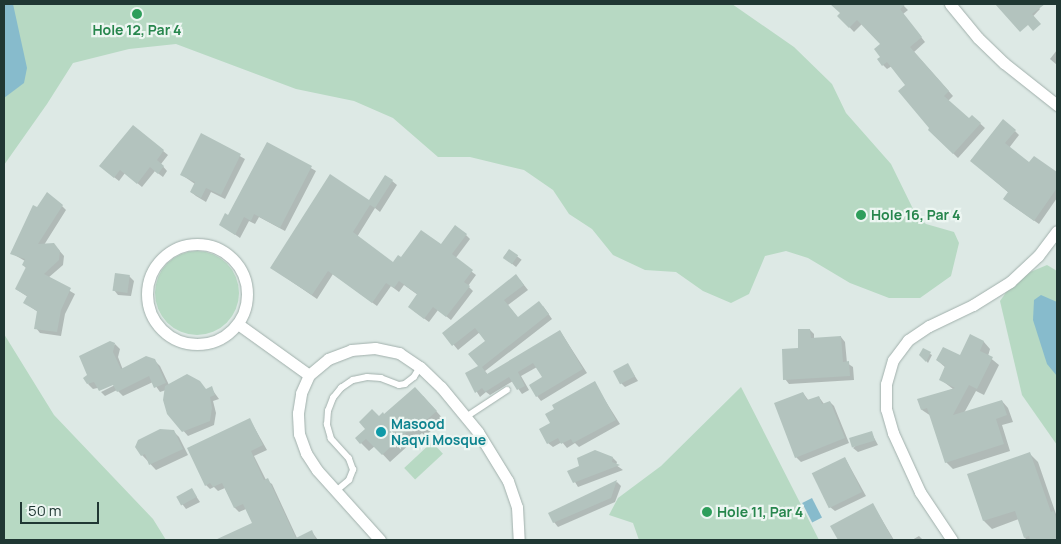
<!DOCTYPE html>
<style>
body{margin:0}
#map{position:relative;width:1061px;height:544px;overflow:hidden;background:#dde9e5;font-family:Manrope,sans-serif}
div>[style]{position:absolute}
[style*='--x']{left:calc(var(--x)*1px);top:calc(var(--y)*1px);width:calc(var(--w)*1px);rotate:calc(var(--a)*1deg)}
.green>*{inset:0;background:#b7d9c3;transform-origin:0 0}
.round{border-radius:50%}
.water>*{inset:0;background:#87bbcc;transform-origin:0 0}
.shadow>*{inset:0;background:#0003;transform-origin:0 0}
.building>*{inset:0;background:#b3c3be;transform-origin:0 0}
.roads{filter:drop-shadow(0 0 1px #a1b0ac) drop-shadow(0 0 1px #a1b0ac)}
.lane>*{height:5.5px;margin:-2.75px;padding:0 2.75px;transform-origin:2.75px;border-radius:2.75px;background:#fff}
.street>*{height:11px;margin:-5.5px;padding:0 5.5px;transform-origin:5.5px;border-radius:5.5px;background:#fff}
.street>.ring{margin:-5.5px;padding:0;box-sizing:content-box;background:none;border:11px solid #fff;border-radius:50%}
.dots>*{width:14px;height:14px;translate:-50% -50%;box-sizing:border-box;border:2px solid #edf6f2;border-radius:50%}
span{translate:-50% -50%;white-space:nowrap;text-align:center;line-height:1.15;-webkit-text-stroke:4.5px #edf6f2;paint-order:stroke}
.leisure-label{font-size:14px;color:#27864d;font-weight:700}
.left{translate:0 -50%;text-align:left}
.culture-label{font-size:14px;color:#0d838f;font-weight:700}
.frame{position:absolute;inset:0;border:5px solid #203733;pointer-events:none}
.scale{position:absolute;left:20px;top:502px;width:79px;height:22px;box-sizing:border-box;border:2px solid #203733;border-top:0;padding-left:6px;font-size:15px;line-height:18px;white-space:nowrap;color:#203733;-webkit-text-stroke:4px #edf6f2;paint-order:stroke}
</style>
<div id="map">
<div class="green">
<div style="clip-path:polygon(4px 4px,732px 4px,794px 47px,832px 84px,846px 113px,891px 164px,916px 215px,926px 224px,954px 232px,959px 243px,951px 276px,920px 298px,889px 298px,850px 283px,808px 258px,786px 251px,765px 256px,749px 294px,731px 303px,703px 291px,676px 272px,645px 270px,613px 255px,592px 229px,569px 214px,553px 190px,524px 170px,470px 157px,438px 157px,393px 118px,354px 101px,296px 89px,176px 44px,129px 49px,73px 63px,47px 104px,4px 165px)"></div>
<div class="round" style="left:155px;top:251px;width:84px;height:84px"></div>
<div style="clip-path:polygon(1047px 265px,1057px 271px,1057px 445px,1022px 395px,1000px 301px,1016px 278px)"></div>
<div style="clip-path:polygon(4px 334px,54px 415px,153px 519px,166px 540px,4px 540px)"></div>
<div style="clip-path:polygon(741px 387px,819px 540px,639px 540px,633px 523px,609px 515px,618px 498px,661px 466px)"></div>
<div style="left:432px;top:442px;width:16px;height:38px;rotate:47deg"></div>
</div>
<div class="water">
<div style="clip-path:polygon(4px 4px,13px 4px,27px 68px,24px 83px,4px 98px)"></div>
<div style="clip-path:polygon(1041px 295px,1057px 302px,1057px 376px,1047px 364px,1033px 320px,1034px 300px)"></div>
<div style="left:812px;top:498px;width:22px;height:11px;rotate:63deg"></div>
</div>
<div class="shadow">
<div style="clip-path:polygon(832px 4px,876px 4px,879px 7px,883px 4px,902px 4px,908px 10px,903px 14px,925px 42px,914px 52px,953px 96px,948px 101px,969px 120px,972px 116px,985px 128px,958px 158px,929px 130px,931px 128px,907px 85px,892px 66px,887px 69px,883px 65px,882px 45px,862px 24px,854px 32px,839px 16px,842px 13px)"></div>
<div style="clip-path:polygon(997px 4px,1035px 4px,1040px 9px,1020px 30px)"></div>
<div style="clip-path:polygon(1057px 50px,1057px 65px,1050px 59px)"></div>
<div style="clip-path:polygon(133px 126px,168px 155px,161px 164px,167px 171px,163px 177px,155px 171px,142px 187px,125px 173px,119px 181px,105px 170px)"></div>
<div style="clip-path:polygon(1015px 131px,1019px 135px,1009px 148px,1029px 164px,1034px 157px,1057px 174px,1057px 198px,1039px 224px,1009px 203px,1009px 193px,971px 160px)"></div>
<div style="clip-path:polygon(202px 135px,245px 159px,225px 199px,211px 192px,206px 202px,196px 196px,191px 192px,195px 184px,182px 175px)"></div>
<div style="clip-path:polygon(268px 143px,316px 171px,285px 231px,259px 217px,255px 224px,249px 221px,240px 238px,220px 224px,229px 217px)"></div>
<div style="clip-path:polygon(386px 176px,397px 185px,380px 212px,375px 208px,357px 237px,393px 263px,466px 235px,470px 239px,455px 259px,476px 275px,468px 286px,473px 291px,451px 320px,438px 310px,429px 322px,414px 311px,418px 295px,404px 285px,399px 292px,391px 286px,377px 306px,333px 274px,317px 299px,272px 268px,370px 201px)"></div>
<div style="clip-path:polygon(62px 206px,66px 210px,44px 245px,58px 249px,64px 256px,63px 265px,48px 278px,75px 294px,65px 314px,61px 336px,40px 333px,36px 328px,38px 312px,25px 303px,28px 297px,16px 289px,27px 269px,23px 265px,25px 261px,11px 253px,37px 208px)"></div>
<div style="left:509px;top:250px;width:16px;height:9px;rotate:38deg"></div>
<div style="clip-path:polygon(129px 276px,134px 281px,131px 296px,118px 295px,114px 290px)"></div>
<div style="clip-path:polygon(520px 280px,528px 290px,508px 305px,518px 318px,543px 306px,552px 319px,485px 371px,488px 375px,560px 331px,587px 373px,541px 401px,537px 396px,544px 378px,537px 367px,521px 376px,529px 390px,522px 394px,513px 381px,490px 395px,486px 392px,480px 397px,466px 374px,479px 367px,487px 341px,480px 332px,458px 350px,444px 333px)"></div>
<div style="clip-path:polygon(810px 330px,814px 334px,814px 339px,841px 337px,845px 342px,847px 363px,853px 367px,854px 380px,789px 384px,785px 379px)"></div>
<div style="clip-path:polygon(971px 336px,984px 342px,990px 349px,988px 356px,999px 365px,984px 395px,976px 391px,964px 413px,1002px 401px,1008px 408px,1013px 422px,1002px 425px,1010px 451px,953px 469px,946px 462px,931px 416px,922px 410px,919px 400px,953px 389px,940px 379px,946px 368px,937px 360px,960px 357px)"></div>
<div style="clip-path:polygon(115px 344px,120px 349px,118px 357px,123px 370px,155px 361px,160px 366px,169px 385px,206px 390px,211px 388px,219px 399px,213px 401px,216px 413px,214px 425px,188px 436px,168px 413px,166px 390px,160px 392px,153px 382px,123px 396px,117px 390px,105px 396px,101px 392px,119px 383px,93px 389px,88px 384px)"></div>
<div style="clip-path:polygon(923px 350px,932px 355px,928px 363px,921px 355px)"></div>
<div style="clip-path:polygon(627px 364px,638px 381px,625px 387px,621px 383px)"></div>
<div style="clip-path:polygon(594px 383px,620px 424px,579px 447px,575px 443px,567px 448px,562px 442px,553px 447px,548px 443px,556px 409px)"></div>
<div style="clip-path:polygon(803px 393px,809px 401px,819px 397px,824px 404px,830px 402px,834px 406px,849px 443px,801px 462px,796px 457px)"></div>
<div style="clip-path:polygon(423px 396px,444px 420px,425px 436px,422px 433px,390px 462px,375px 446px,369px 451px,356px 438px,379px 417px)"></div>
<div style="clip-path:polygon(250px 420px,267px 450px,254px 456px,266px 480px,272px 484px,297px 538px,312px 532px,318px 540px,227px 540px,225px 537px,254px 523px,246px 509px,239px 512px,235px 508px,225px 488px,218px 491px,214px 487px,210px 489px,206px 485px)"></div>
<div style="clip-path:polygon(173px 431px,179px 437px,188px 455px,156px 470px,142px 455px)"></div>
<div style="clip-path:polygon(871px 432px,878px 445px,858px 452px,853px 448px)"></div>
<div style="clip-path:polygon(1030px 454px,1038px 462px,1057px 517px,1057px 540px,1026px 540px,1019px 519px,992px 529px,984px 521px,969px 475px)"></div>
<div style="clip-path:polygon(613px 458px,617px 462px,616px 465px,623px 470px,578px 487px,569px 472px)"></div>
<div style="clip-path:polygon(845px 458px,866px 496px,835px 511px,830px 507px)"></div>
<div style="clip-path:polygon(617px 482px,621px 486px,615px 502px,558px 527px,554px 522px,550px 513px)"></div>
<div style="clip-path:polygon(192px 490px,200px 502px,186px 509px,177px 497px)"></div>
<div style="clip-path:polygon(873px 505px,894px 540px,839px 540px,832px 526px)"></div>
<div style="clip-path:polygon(919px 536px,923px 540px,912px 540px)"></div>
</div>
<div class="building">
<div style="clip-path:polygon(830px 4px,906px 4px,900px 9px,922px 37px,910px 47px,949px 91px,944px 96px,969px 118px,972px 115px,981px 123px,953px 154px,928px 130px,929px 128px,898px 91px,905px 85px,887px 62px,882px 66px,877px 59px,880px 57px,874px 49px,880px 44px,857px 20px,849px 28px,837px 16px,840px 13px)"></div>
<div style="clip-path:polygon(995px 4px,1045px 4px,1032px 14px,1041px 24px,1033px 31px,1028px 25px,1020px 32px)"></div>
<div style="clip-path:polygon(1003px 119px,1016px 130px,1005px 143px,1029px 162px,1034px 156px,1057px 172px,1057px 188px,1034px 221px,1003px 199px,1008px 192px,970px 161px)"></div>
<div style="clip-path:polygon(133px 125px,164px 150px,157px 160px,164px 166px,158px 174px,150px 167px,137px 184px,120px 170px,114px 178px,99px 166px)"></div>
<div style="clip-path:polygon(201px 133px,241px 154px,221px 195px,206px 188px,201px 198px,190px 192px,195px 182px,180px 175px)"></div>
<div style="clip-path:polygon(267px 142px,312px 166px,280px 228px,254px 214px,251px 221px,244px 217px,235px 235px,219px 225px,225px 213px,228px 215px)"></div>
<div style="clip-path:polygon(330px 174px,369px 200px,385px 175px,393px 180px,375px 208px,370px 205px,353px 232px,393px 262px,398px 255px,401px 257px,421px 230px,441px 244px,455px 225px,467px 234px,452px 254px,473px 270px,464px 282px,470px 286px,446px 317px,433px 307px,424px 319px,408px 307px,417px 294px,399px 281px,394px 288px,386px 283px,372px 303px,328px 271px,312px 295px,270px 268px)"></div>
<div style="clip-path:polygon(47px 192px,63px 205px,38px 244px,54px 243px,60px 251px,59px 260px,44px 274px,71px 288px,61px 310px,57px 332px,34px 329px,37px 311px,23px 303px,27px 296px,15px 289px,26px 267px,22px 265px,25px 259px,10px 254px,33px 205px,37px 207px)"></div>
<div style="left:509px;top:249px;width:11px;height:11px;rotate:34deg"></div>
<div style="left:115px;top:273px;width:15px;height:18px;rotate:8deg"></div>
<div style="clip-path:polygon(516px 274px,524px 285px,504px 300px,518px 317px,539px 301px,549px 314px,482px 367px,487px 374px,560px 330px,583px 369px,536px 397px,529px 385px,542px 377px,533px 363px,518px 372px,525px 386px,517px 390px,509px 377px,485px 392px,482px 388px,475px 393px,465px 373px,478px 366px,468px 354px,485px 341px,475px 328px,452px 346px,442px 333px)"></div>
<div style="clip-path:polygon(798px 329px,810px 329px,811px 338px,841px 336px,843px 362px,849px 361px,850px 376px,783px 380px,782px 349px,798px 348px)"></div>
<div style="clip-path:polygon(970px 334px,984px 341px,980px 351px,993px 357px,977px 389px,969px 385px,953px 415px,1002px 400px,1007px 415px,996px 419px,1004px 444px,945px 463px,927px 408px,921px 410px,917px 399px,955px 388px,939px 380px,945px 366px,936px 360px,943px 347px,960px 355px)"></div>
<div style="clip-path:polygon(110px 341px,115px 343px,113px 352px,121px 369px,146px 356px,155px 359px,166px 383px,154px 388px,149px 376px,117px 392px,113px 385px,99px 391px,94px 382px,87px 384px,83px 378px,87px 375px,79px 356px)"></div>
<div style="clip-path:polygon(923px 348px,931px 352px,926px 362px,919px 355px)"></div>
<div style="left:628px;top:363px;width:15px;height:17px;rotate:62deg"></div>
<div style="clip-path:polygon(187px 374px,200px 381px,206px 389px,212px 386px,215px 395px,210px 397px,212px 408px,210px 421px,182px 432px,167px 414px,163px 400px,165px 386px)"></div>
<div style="clip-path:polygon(595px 381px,616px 420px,573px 443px,571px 439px,561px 444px,558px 438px,547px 444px,539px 429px,550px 423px,545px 414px,554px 409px,552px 405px)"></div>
<div style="clip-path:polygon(415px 387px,437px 411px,416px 429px,413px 426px,382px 455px,366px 439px,360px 444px,355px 438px,365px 429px,359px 422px,372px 409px,379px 416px,383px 412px,384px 414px)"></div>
<div style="clip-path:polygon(803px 392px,807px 400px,819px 396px,822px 404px,830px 401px,845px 438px,795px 458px,774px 403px)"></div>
<div style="clip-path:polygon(250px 418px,263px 445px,251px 451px,264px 480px,268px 478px,296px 538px,312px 530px,316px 540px,215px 540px,252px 523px,243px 504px,234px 508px,222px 483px,213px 487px,210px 483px,205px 486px,187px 448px)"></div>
<div style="clip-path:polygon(160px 429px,174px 430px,183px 449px,149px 465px,145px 454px,141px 456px,135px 447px,138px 440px)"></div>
<div style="left:872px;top:431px;width:10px;height:24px;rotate:73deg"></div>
<div style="clip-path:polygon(595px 450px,613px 457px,612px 462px,620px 465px,573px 483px,567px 471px,579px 466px,577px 458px)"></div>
<div style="clip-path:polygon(1030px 452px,1051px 512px,1054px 511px,1057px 521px,1057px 540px,1030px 540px,1029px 536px,1024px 538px,1015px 511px,983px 521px,967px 474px)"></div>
<div style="left:845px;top:457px;width:39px;height:37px;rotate:64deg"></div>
<div style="clip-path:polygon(617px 480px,611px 498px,553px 523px,548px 513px)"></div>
<div style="left:192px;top:488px;width:10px;height:18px;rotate:61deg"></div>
<div style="clip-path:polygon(873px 503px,893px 540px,838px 540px,830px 526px)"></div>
</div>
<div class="roads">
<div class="lane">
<div style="--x:466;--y:417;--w:49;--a:-33.4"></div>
<div style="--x:336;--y:491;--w:17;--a:-40"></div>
<div style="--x:349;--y:480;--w:11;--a:-68"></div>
<div style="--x:353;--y:470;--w:12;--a:-110"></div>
<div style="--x:349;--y:459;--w:27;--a:-132"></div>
<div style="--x:331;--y:439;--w:15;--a:-106"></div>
<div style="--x:327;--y:425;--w:14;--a:-86"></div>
<div style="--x:328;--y:411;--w:14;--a:-69"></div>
<div style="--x:333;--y:398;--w:13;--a:-51"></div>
<div style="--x:341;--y:388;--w:14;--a:-34"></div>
<div style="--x:353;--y:380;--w:14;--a:-12"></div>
<div style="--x:367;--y:377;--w:14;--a:4"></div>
<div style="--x:381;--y:378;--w:19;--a:21"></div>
<div style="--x:399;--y:385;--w:6;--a:-9"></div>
<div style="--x:405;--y:384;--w:11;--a:-38"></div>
<div style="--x:414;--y:377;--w:12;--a:-59"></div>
</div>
<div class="street">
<div style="--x:950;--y:4;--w:44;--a:50.5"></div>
<div style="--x:978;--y:38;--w:36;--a:44"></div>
<div style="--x:1004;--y:63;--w:68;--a:38.4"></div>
<div class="ring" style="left:147px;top:244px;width:89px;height:89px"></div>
<div style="--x:238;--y:324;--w:87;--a:35.7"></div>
<div style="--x:380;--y:540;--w:94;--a:-132"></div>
<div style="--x:317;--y:470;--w:20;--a:-123"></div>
<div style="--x:306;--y:453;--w:20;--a:-110"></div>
<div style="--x:299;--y:434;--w:21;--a:-93"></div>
<div style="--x:298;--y:413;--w:20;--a:-81"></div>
<div style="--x:301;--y:393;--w:20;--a:-66"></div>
<div style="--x:309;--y:375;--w:25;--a:-40"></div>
<div style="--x:328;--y:359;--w:25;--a:-21"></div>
<div style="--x:351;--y:350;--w:24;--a:-5"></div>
<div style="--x:375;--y:348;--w:25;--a:12"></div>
<div style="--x:399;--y:353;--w:25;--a:34"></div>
<div style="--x:420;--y:367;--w:29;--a:44"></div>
<div style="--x:441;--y:387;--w:58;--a:50.6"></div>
<div style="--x:478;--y:432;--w:57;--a:58.5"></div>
<div style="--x:508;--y:481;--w:28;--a:71"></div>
<div style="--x:517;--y:507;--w:33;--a:87"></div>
<div style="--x:952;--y:540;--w:58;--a:-123.7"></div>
<div style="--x:920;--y:492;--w:65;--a:-114.6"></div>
<div style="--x:893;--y:433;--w:25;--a:-106"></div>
<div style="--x:886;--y:409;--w:25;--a:-90"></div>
<div style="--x:886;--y:384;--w:25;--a:-74"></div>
<div style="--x:893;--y:360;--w:25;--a:-53"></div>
<div style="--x:908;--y:340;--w:25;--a:-34"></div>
<div style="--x:929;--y:326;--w:49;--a:-25.5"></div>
<div style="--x:973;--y:305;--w:44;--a:-31.9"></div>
<div style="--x:1010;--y:282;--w:38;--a:-43"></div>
<div style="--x:1038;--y:256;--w:31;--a:-53"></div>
</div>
</div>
<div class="dots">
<div style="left:137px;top:14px;background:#2e9e5b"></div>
<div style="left:861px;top:215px;background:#2e9e5b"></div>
<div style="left:381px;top:432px;background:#0f9aa8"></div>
<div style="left:707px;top:512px;background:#2e9e5b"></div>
</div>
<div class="leisure-label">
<span style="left:137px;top:30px">Hole 12, Par 4</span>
<span class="left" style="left:871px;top:215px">Hole 16, Par 4</span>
<span class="left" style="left:717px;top:512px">Hole 11, Par 4</span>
</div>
<div class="culture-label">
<span class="left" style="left:391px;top:432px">Masood<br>Naqvi Mosque</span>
</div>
<div class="frame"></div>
<div class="scale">50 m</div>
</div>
